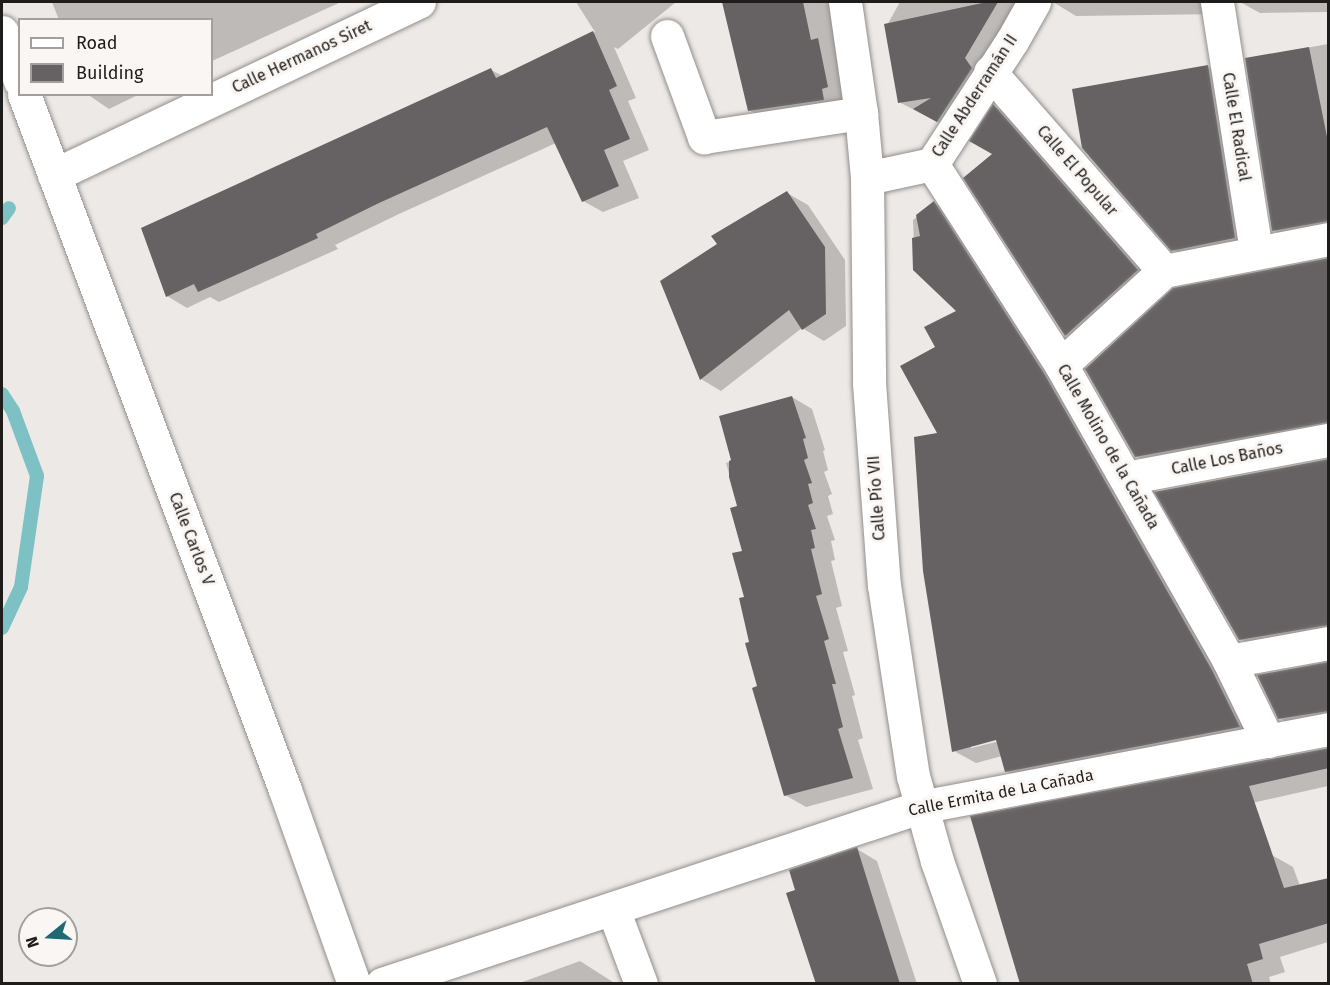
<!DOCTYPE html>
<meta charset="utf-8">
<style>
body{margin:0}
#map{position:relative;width:1330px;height:985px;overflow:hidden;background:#ede9e6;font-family:"Fira Sans",sans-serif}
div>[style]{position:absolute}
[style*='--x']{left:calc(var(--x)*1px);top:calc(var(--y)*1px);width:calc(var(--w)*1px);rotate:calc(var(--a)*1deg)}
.shadow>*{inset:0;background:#0003}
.stream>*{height:14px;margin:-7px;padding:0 7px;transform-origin:7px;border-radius:7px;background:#7dc1c4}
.building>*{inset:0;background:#666264}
.roads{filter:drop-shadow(0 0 2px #928e8b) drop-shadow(0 0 2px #928e8b)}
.street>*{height:33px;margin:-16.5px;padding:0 16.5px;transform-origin:16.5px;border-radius:16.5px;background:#fff}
span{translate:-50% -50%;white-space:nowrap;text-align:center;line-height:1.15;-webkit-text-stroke:6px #faf6f3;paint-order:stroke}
.street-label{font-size:16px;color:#1e1d1c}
.frame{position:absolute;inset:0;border:3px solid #1e1d1c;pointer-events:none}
.legend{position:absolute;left:18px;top:18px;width:195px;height:78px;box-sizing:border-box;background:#faf6f3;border:2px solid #a29f9d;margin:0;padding:8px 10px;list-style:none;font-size:18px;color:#1e1d1c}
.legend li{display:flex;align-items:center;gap:12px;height:30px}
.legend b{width:30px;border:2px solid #a29f9d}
.north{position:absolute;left:18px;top:907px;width:60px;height:60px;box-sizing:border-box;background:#faf6f3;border:2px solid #a29f9d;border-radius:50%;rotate:252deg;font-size:16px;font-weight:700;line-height:24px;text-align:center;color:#1e1d1c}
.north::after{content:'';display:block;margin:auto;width:21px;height:27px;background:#1e6972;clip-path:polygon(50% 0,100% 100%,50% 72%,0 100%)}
</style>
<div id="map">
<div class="shadow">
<div style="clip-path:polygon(52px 2px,341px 2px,212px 61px,212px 20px,59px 20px)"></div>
<div style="clip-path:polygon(576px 2px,676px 2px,618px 49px,614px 47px,636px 98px,628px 101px,649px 150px,623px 161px,639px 198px,603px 212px,583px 201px,556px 143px,399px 214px,335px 245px,338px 249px,219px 302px,210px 297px,187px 308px,167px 296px,491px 70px,503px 76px,595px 32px)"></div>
<div style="clip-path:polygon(724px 2px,830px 2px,858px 97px,769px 122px,749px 110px)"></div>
<div style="clip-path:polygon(900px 2px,1044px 2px,960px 134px,899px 102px,886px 27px)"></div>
<div style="clip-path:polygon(1053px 2px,1227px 2px,1221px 14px,1076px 16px)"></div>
<div style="clip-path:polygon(1240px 2px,1328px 2px,1328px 12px,1260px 13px)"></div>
<div style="clip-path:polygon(1328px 44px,1328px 238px,1295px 243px,1273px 230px,1246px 59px)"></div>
<div style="clip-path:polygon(1208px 67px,1229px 79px,1256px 250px,1194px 262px,1172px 249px)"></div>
<div style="clip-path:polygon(87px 94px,140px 94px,109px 109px)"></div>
<div style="clip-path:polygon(994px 106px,1004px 112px,1147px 276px,1076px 341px,1066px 335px,995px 154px)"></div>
<div style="clip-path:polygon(787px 193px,808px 205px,845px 260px,846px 326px,824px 341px,802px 328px,721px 391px,701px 379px,719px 244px)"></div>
<div style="clip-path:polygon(evenodd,934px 203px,956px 216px,1261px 739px,1028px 783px,1006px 771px,1002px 756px,976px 763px,954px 751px,937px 347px,958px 311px,915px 269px,913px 220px,934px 203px,1003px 737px,1004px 740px,971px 748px,971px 745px,1003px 737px)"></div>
<div style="clip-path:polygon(1328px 260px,1328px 437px,1159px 469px,1136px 456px)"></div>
<div style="clip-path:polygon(792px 397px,812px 409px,825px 450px,823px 451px,828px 470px,824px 472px,832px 494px,828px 496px,833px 514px,827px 516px,835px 540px,831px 541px,835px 560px,831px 561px,842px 606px,836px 608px,848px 651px,843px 652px,855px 695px,852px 696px,863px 738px,858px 740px,873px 789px,806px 807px,785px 795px,759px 687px,751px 643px,739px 507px,726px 463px,733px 461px)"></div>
<div style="clip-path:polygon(1328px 460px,1328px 640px,1263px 652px,1240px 639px)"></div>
<div style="clip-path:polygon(1328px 661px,1328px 727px,1302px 731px,1279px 718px,1259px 676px)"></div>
<div style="clip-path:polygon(1328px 750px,1328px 786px,1126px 831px,1270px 854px,1293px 867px,1300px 886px,1328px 880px,1328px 942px,1280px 957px,1285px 972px,1269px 977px,1271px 984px,1030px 984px,972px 818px)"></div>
<div style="clip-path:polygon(857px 849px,877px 861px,917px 984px,817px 984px,797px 891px)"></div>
<div style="clip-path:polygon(580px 961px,616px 984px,517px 984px)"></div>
</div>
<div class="stream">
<div style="--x:2;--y:218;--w:12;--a:-55"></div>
<div style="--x:2;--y:394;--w:20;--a:57"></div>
<div style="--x:13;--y:411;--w:69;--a:69.7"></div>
<div style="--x:37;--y:476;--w:112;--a:98.2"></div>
<div style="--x:21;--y:587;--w:45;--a:114.9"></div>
</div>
<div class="building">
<div style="clip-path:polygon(722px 2px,803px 2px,811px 40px,818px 38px,828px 87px,822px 89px,824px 100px,748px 111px)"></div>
<div style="clip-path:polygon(987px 2px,998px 2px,965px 58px,972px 68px,937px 122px,913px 109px,931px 98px,898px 103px,884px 24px)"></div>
<div style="clip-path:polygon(593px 31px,617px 86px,609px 90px,630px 139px,604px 150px,619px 186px,582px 202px,547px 127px,379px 203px,316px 234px,318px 238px,279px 256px,198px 292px,194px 284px,166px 297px,141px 228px,491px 68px,496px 78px)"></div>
<div style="clip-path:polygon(1309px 47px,1329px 147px,1329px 221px,1272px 231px,1245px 58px)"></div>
<div style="clip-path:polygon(1208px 65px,1235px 238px,1171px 251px,1082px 148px,1072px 89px)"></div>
<div style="clip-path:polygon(993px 104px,1138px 270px,1065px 336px,963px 178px,992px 154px,969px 141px)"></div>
<div style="clip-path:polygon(787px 191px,825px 247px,826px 314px,802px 330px,789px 310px,700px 380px,660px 281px,717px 244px,711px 236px)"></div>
<div style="clip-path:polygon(934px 201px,1045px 375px,1212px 670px,1240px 727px,1005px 772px,996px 740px,952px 752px,923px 571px,914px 437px,937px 433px,900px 366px,935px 347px,924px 327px,956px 311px,913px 270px,912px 238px,920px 236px,916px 215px)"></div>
<div style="clip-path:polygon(1329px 258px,1329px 422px,1135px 457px,1085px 369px,1173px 288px)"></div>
<div style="clip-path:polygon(792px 396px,806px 438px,803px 439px,808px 458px,804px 460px,812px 483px,808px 484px,813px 503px,808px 505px,816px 529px,811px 530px,815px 548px,811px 549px,822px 594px,816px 596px,829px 639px,824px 641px,836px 684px,832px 684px,843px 727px,838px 729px,853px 778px,784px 796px,752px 688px,757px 686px,745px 643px,749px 642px,739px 598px,744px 597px,732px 553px,742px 551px,730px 508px,737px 506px,729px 477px,729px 461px,731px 460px,719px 416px)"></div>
<div style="clip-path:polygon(1329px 459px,1329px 625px,1239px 640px,1154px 492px)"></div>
<div style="clip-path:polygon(1329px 662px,1329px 711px,1278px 719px,1257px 675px)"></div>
<div style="clip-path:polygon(1329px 748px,1329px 768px,1249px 786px,1284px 888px,1329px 878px,1329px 923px,1259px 944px,1263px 959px,1247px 964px,1253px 984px,1020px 984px,970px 816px)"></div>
<div style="clip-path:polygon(857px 847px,875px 905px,900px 984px,816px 984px,786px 893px,795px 890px,789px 870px)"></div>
</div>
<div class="roads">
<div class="street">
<div style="--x:845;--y:2;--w:112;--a:81.8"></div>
<div style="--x:861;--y:113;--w:65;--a:84.7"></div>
<div style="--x:867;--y:178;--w:205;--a:89.4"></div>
<div style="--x:869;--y:383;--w:203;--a:85.8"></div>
<div style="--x:884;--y:585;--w:193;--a:81.4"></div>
<div style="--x:913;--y:776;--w:88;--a:74.2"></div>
<div style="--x:937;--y:861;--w:130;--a:70.7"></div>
<div style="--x:1217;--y:2;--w:253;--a:81.1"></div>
<div style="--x:2;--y:32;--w:52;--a:69.8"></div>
<div style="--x:667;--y:36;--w:108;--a:69.9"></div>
<div style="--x:704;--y:137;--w:159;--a:-8.7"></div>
<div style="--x:990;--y:72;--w:264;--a:48.8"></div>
<div style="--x:24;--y:94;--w:743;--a:69.44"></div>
<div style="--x:285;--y:790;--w:206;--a:70.4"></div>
<div style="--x:932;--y:164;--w:239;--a:57.3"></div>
<div style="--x:1061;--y:365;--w:340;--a:60.4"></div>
<div style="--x:1229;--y:661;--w:89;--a:64"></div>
<div style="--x:54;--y:175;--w:404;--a:-25.4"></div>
<div style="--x:867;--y:178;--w:66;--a:-12.2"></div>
<div style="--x:932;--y:164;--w:147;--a:-57"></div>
<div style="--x:1012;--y:41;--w:45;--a:-60.6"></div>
<div style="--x:1061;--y:365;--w:139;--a:-42.4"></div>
<div style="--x:1164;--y:271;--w:167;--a:-11"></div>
<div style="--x:1126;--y:478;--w:206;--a:-10.7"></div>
<div style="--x:1229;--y:661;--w:101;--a:-10.3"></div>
<div style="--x:613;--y:909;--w:80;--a:69.5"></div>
<div style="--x:382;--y:984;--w:566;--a:-18.21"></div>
<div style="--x:920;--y:807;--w:415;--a:-10.8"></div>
</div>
</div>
<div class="street-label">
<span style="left:302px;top:57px;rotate:-25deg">Calle Hermanos Siret</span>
<span style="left:975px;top:96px;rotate:-57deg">Calle Abderramán II</span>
<span style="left:1236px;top:127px;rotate:81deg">Calle El Radical</span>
<span style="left:1077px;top:171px;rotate:49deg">Calle El Popular</span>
<span style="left:1108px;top:447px;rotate:60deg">Calle Molino de la Cañada</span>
<span style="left:1227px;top:459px;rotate:-11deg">Calle Los Baños</span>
<span style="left:877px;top:498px;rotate:-94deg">Calle Pío VII</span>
<span style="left:191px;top:539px;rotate:69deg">Calle Carlos V</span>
<span style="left:1001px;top:793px;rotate:-11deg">Calle Ermita de La Cañada</span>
</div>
<div class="frame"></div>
<ul class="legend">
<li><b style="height:8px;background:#fff"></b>Road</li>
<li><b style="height:16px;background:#666264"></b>Building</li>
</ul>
<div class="north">N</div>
</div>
